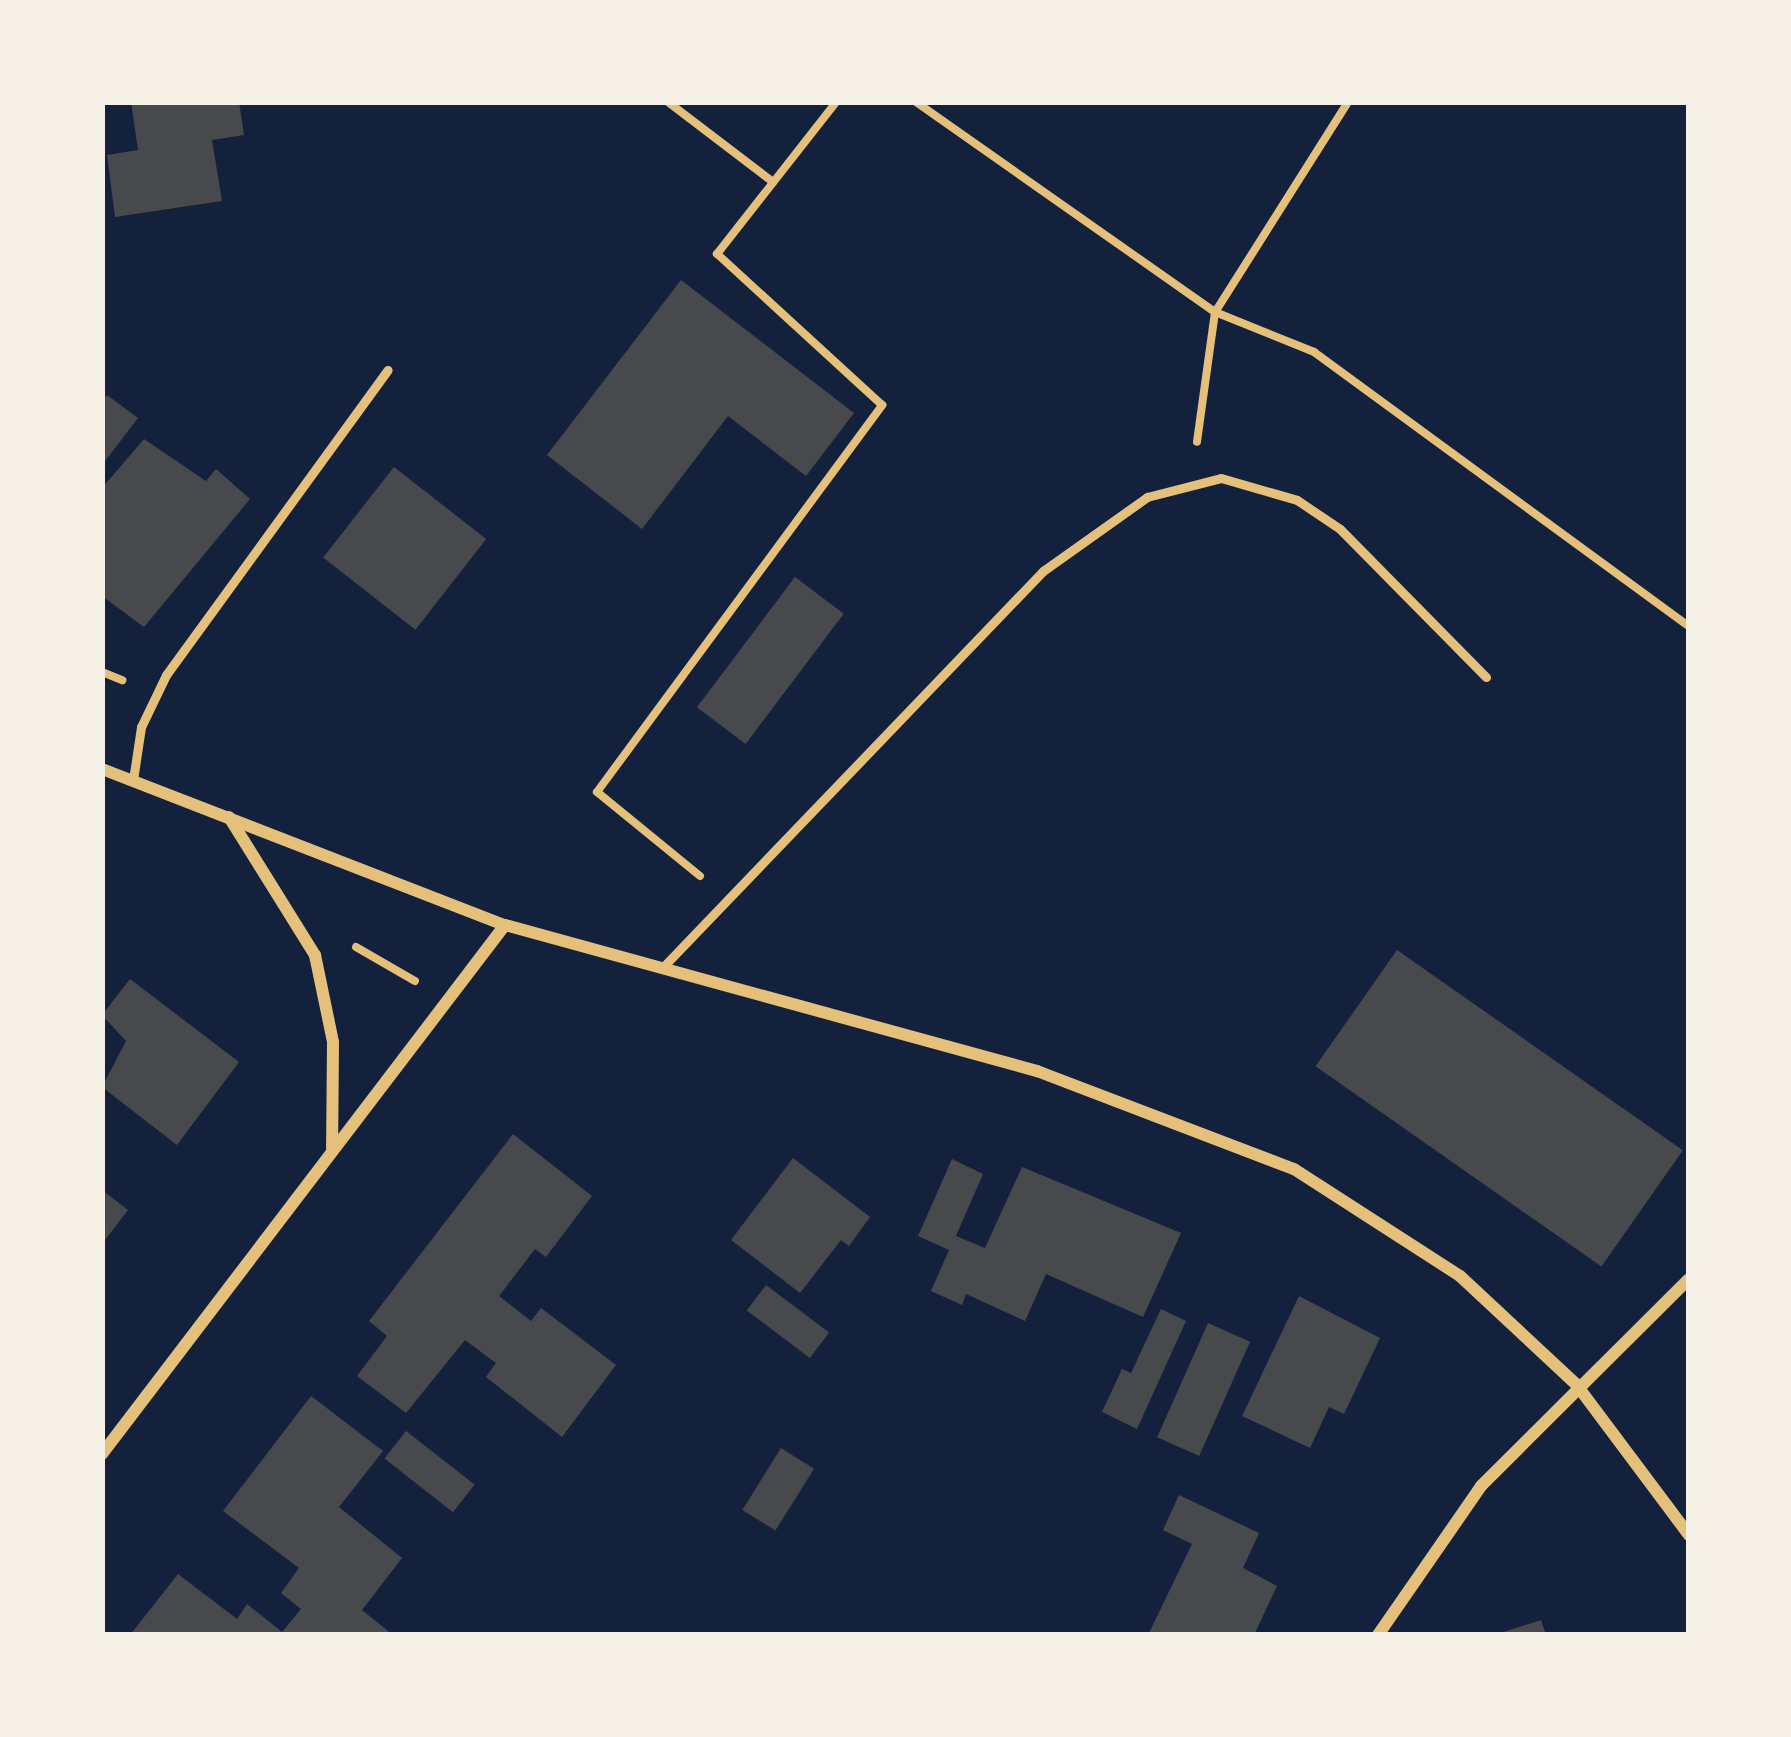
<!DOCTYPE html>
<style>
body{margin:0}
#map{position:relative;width:1791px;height:1737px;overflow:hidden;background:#14213d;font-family:Commissioner,sans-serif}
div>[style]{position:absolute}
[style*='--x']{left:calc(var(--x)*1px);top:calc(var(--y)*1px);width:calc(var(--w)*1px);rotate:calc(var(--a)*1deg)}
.building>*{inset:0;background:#48494c;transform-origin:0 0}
.path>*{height:8px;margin:-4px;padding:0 4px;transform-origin:4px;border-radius:4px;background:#e5c07b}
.service>*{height:9px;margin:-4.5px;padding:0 4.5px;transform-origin:4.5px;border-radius:4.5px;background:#e5c07b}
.minor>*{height:12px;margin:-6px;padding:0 6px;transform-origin:6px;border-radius:6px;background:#e5c07b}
span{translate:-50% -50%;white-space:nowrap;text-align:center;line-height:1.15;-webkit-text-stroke:12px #f6f1e7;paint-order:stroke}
.frame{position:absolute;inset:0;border:105px solid #f6f1e7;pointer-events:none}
</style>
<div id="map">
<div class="building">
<div style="clip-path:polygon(131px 102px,239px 102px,244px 135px,212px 140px,222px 201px,115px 217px,107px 155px,138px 150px)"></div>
<div style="clip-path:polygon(681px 280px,854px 413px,806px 476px,728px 416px,642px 529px,547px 455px)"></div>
<div style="clip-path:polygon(107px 395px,138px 418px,102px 465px,102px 401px)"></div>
<div style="clip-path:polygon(144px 439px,206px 481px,216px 469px,250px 499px,144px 627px,102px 596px,102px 488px)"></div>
<div style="left:394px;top:467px;width:117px;height:115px;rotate:38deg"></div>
<div style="left:795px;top:577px;width:61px;height:163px;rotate:37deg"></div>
<div style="left:1397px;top:950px;width:349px;height:142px;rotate:35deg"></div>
<div style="clip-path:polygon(130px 979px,239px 1062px,177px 1145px,102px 1087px,126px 1041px,102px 1015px)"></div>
<div style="clip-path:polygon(513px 1134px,592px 1196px,546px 1257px,535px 1249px,499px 1296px,531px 1321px,541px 1308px,616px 1365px,562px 1437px,486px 1377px,496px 1363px,465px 1340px,406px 1413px,357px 1376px,387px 1336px,369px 1321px)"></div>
<div style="clip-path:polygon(793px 1158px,870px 1217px,849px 1246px,841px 1240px,800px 1293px,731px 1240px)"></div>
<div style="clip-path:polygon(952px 1159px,983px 1174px,956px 1236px,985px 1248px,1022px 1167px,1181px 1233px,1143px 1317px,1046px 1274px,1025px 1321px,966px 1294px,962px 1305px,931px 1291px,949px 1250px,918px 1236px)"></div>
<div style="clip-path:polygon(102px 1190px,128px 1210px,102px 1244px)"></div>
<div style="left:766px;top:1285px;width:79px;height:32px;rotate:37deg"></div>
<div style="clip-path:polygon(1299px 1296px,1380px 1338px,1344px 1414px,1329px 1407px,1310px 1448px,1242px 1416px)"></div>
<div style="clip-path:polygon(1161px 1309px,1186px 1321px,1137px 1429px,1102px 1412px,1122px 1369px,1131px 1373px)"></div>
<div style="left:1208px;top:1323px;width:46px;height:125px;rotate:24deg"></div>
<div style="clip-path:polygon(311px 1396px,383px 1451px,339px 1507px,402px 1558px,362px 1610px,393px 1635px,130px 1635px,178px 1574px,237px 1619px,247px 1604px,282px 1632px,301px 1609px,281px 1593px,299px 1568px,223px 1511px)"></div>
<div style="left:406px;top:1431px;width:87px;height:35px;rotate:38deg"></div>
<div style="left:781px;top:1448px;width:39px;height:73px;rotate:32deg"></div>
<div style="clip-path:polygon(1179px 1495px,1259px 1533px,1243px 1568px,1277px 1586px,1254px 1635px,1148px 1635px,1192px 1544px,1163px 1530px)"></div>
<div style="clip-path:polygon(1541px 1620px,1546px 1635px,1497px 1635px,1497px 1634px)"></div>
</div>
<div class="path">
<div style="--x:668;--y:102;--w:132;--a:37.3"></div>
<div style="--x:916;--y:102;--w:365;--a:35.1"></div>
<div style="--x:1215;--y:312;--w:131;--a:97.9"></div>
<div style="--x:1348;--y:102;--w:249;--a:122.3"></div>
<div style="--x:1215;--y:312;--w:107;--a:22"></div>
<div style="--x:1314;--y:352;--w:464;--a:36.2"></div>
<div style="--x:102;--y:672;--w:22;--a:22"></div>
<div style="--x:700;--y:876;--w:133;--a:-140.8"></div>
<div style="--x:597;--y:792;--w:481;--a:-53.6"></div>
<div style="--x:882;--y:405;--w:224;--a:-137.5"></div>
<div style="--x:717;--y:254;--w:193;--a:-51.9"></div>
<div style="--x:356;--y:947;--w:68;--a:30"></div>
</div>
<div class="service">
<div style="--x:133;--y:780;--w:54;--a:-81.4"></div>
<div style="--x:141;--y:727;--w:58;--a:-64.3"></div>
<div style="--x:166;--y:675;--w:377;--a:-54"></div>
<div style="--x:663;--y:967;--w:549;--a:-46.18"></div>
<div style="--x:1043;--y:571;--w:128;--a:-35.4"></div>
<div style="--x:1147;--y:497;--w:76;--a:-14.4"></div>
<div style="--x:1221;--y:478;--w:79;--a:16.1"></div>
<div style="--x:1297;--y:500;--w:52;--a:34"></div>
<div style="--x:1340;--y:529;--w:208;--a:45.4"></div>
</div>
<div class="minor">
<div style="--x:102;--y:769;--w:432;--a:21.2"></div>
<div style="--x:505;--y:925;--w:552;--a:15.35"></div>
<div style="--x:1037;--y:1071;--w:275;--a:20.9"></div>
<div style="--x:1294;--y:1169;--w:197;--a:32.8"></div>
<div style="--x:1460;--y:1276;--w:158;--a:43"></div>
<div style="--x:1576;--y:1384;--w:189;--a:53.2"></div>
<div style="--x:229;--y:817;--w:163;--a:58.1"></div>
<div style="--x:315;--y:955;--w:89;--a:78.3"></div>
<div style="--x:333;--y:1042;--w:106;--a:90.5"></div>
<div style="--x:102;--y:1454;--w:665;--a:-52.7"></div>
<div style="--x:1378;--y:1635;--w:181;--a:-55.3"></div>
<div style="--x:1481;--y:1486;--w:293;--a:-44.9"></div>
</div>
<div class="frame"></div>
</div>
